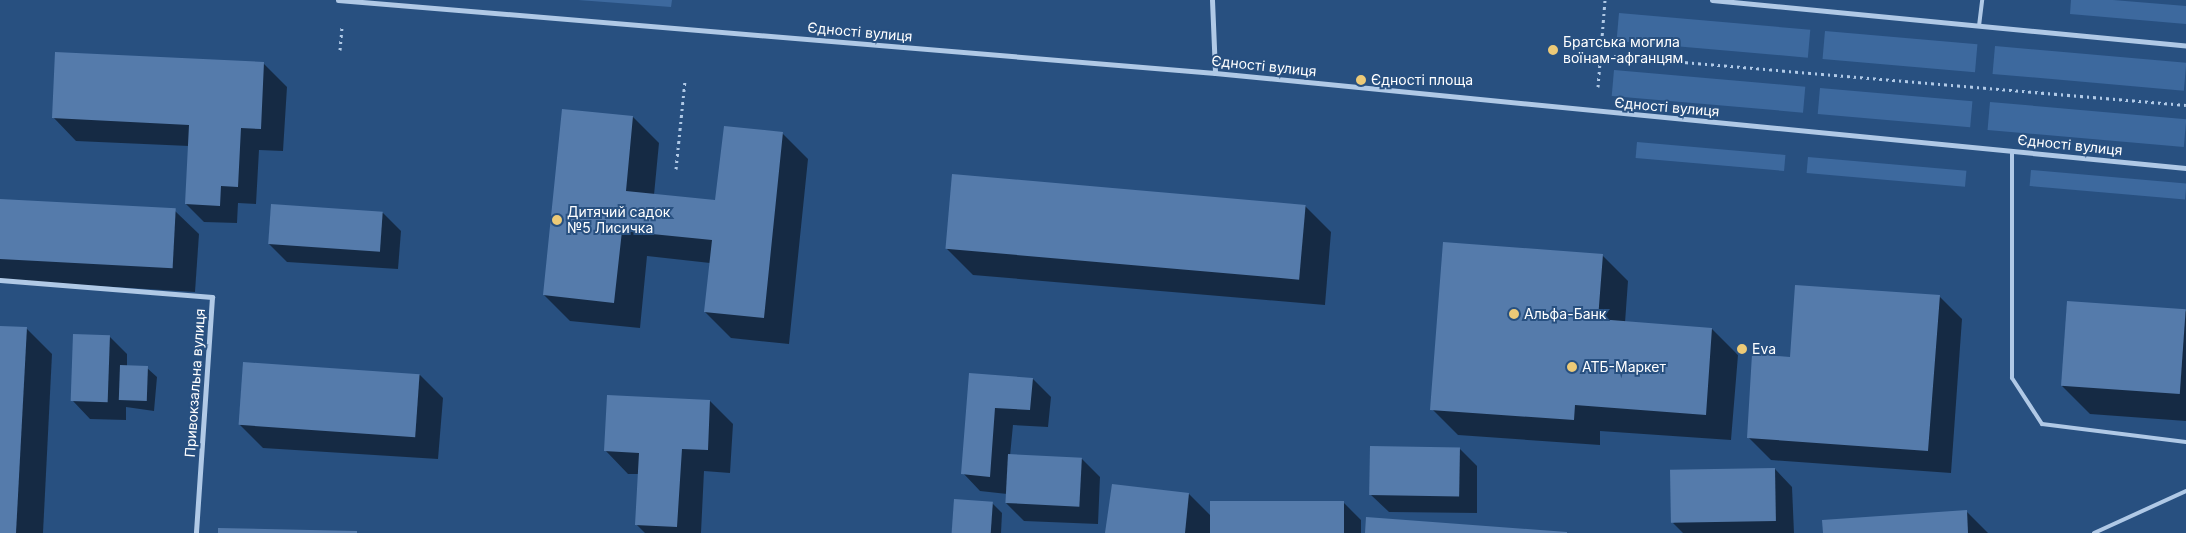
<!DOCTYPE html>
<meta charset="utf-8">
<style>
body{margin:0}
#map{position:relative;width:2186px;height:533px;overflow:hidden;background:#285080;font-family:Inter,sans-serif}
div>[style]{position:absolute}
[style*='--x']{left:calc(var(--x)*1px);top:calc(var(--y)*1px);width:calc(var(--w)*1px);rotate:calc(var(--a)*1deg)}
.green>*{inset:0;background:#3d699e;transform-origin:0 0}
.shadow>*{inset:0;background:#0007}
.building>*{inset:0;background:#557bab;transform-origin:0 0}
.path>*{height:3px;margin-top:-1.5px;transform-origin:0;background:repeating-linear-gradient(90deg,#b0c9e6 0 2.5px,transparent 0 6.5px)}
.service>*{height:4px;margin:-2px;padding:0 2px;transform-origin:2px;border-radius:2px;background:#b0c9e6}
.minor>*{height:5px;margin:-2.5px;padding:0 2.5px;transform-origin:2.5px;border-radius:2.5px;background:#b0c9e6}
.dots>*{width:14px;height:14px;translate:-50% -50%;box-sizing:border-box;border:2px solid #285080;border-radius:50%}
span{translate:-50% -50%;white-space:nowrap;text-align:center;line-height:1.15;-webkit-text-stroke:4px #285080;paint-order:stroke}
.street-label{font-size:14px;color:#fff}
.poi-label{font-size:14px;color:#fff}
.left{translate:0 -50%;text-align:left}
</style>
<div id="map">
<div class="green">
<div style="clip-path:polygon(578px 0,672px 0,671px 7px)"></div>
<div style="clip-path:polygon(2071px 0,2113px 0,2186px 6px,2186px 24px,2070px 14px)"></div>
<div style="left:1619px;top:13px;width:192px;height:28px;rotate:5deg"></div>
<div style="left:1825px;top:31px;width:153px;height:28px;rotate:5deg"></div>
<div style="left:1995px;top:46px;width:192px;height:28px;rotate:5deg"></div>
<div style="left:1614px;top:70px;width:192px;height:26px;rotate:5deg"></div>
<div style="left:1820px;top:88px;width:153px;height:26px;rotate:5deg"></div>
<div style="left:1990px;top:102px;width:197px;height:28px;rotate:5deg"></div>
<div style="left:1637px;top:142px;width:149px;height:16px;rotate:5deg"></div>
<div style="left:1808px;top:157px;width:159px;height:16px;rotate:5deg"></div>
<div style="left:2031px;top:170px;width:156px;height:16px;rotate:5deg"></div>
</div>
<div class="shadow">
<div style="clip-path:polygon(263px 63px,287px 87px,283px 151px,259px 150px,256px 204px,238px 203px,237px 223px,204px 222px,186px 204px,189px 146px,76px 141px,53px 117px)"></div>
<div style="clip-path:polygon(564px 110px,633px 117px,659px 143px,654px 195px,717px 202px,782px 133px,808px 159px,789px 344px,731px 338px,705px 312px,710px 263px,647px 256px,640px 328px,570px 321px,544px 295px)"></div>
<div style="clip-path:polygon(0 200px,175px 211px,199px 234px,195px 292px,0 280px)"></div>
<div style="clip-path:polygon(1305px 206px,1331px 232px,1325px 305px,973px 275px,947px 249px)"></div>
<div style="clip-path:polygon(383px 213px,401px 231px,398px 269px,287px 262px,269px 244px)"></div>
<div style="clip-path:polygon(1602px 255px,1628px 281px,1625px 323px,1712px 329px,1738px 355px,1731px 440px,1600px 431px,1600px 445px,1458px 435px,1432px 409px)"></div>
<div style="clip-path:polygon(1939px 296px,1962px 319px,1951px 473px,1771px 460px,1748px 437px,1791px 359px)"></div>
<div style="clip-path:polygon(2186px 311px,2186px 421px,2090px 414px,2062px 386px)"></div>
<div style="clip-path:polygon(0 327px,26px 328px,52px 354px,43px 533px,0 533px)"></div>
<div style="clip-path:polygon(109px 336px,127px 354px,127px 366px,147px 368px,157px 377px,154px 411px,126px 407px,126px 420px,90px 419px,73px 401px)"></div>
<div style="clip-path:polygon(971px 374px,1033px 379px,1051px 397px,1048px 427px,1013px 425px,1010px 456px,1082px 459px,1100px 477px,1098px 524px,1024px 521px,1006px 503px,1007px 494px,980px 491px,963px 473px)"></div>
<div style="clip-path:polygon(420px 375px,443px 398px,438px 459px,263px 448px,240px 425px)"></div>
<div style="clip-path:polygon(710px 401px,733px 424px,730px 473px,704px 471px,701px 533px,645px 533px,636px 524px,639px 474px,628px 474px,605px 450px)"></div>
<div style="clip-path:polygon(1459px 448px,1477px 466px,1477px 513px,1389px 512px,1371px 495px)"></div>
<div style="clip-path:polygon(1775px 469px,1792px 487px,1794px 533px,1683px 533px,1673px 523px)"></div>
<div style="clip-path:polygon(1113px 485px,1189px 494px,1211px 516px,1343px 502px,1361px 520px,1361px 533px,1106px 533px)"></div>
<div style="clip-path:polygon(992px 503px,1002px 513px,1001px 533px,952px 533px)"></div>
<div style="clip-path:polygon(1966px 511px,1988px 533px,1825px 533px)"></div>
</div>
<div class="building">
<div style="clip-path:polygon(55px 52px,264px 62px,261px 129px,241px 128px,238px 187px,221px 186px,220px 206px,185px 204px,189px 125px,52px 118px)"></div>
<div style="clip-path:polygon(562px 109px,633px 116px,626px 191px,715px 200px,724px 126px,783px 132px,764px 318px,704px 312px,712px 240px,622px 231px,614px 303px,543px 295px)"></div>
<div style="left:952px;top:174px;width:355px;height:75px;rotate:5deg"></div>
<div style="left:0;top:199px;width:176px;height:60px;rotate:3deg"></div>
<div style="left:271px;top:204px;width:112px;height:40px;rotate:4deg"></div>
<div style="clip-path:polygon(1443px 242px,1603px 254px,1598px 319px,1712px 328px,1706px 415px,1575px 405px,1574px 420px,1430px 410px)"></div>
<div style="clip-path:polygon(1795px 285px,1940px 295px,1928px 451px,1747px 438px,1752px 354px,1790px 357px)"></div>
<div style="left:2067px;top:301px;width:119px;height:85px;rotate:4deg"></div>
<div style="clip-path:polygon(0 326px,27px 327px,16px 533px,0 533px)"></div>
<div style="left:73px;top:334px;width:37px;height:67px;rotate:2deg"></div>
<div style="left:243px;top:362px;width:177px;height:63px;rotate:4deg"></div>
<div style="left:120px;top:365px;width:28px;height:35px;rotate:2deg"></div>
<div style="clip-path:polygon(969px 373px,1033px 378px,1030px 410px,995px 408px,990px 477px,961px 474px)"></div>
<div style="clip-path:polygon(607px 395px,710px 400px,708px 450px,682px 449px,677px 527px,635px 525px,639px 453px,604px 451px)"></div>
<div style="left:1370px;top:446px;width:90px;height:49px;rotate:1deg"></div>
<div style="left:1008px;top:454px;width:74px;height:49px;rotate:3deg"></div>
<div style="left:1775px;top:468px;width:53px;height:105px;rotate:89deg"></div>
<div style="clip-path:polygon(1112px 484px,1189px 493px,1185px 533px,1105px 533px)"></div>
<div style="left:954px;top:499px;width:39px;height:34px;rotate:4deg"></div>
<div style="left:1344px;top:501px;width:32px;height:134px;rotate:90deg"></div>
<div style="clip-path:polygon(1967px 510px,1968px 533px,1823px 533px,1822px 520px)"></div>
<div style="clip-path:polygon(1366px 517px,1567px 532px,1567px 533px,1365px 533px)"></div>
<div style="clip-path:polygon(218px 528px,357px 531px,357px 533px,218px 533px)"></div>
</div>
<div class="path">
<div style="--x:340;--y:50;--w:24;--a:-85"></div>
<div style="--x:1601;--y:55;--w:587;--a:4.89"></div>
<div style="--x:1598;--y:87;--w:87;--a:-85.4"></div>
<div style="--x:676;--y:169;--w:89;--a:-84.2"></div>
</div>
<div class="service">
<div style="--x:1979;--y:26;--w:26;--a:-83"></div>
<div style="--x:2012;--y:151;--w:227;--a:90"></div>
<div style="--x:2012;--y:378;--w:55;--a:56.9"></div>
<div style="--x:2042;--y:424;--w:145;--a:7.1"></div>
<div style="--x:2094;--y:533;--w:101;--a:-24.5"></div>
</div>
<div class="minor">
<div style="--x:338;--y:0;--w:880;--a:4.76"></div>
<div style="--x:1215;--y:73;--w:976;--a:5.59"></div>
<div style="--x:1212;--y:0;--w:73;--a:87.6"></div>
<div style="--x:1712;--y:0;--w:476;--a:5.5"></div>
<div style="--x:0;--y:280;--w:213;--a:4.6"></div>
<div style="--x:212;--y:297;--w:237;--a:93.9"></div>
</div>
<div class="dots">
<div style="left:1553px;top:50px;background:#edca77"></div>
<div style="left:1361px;top:80px;background:#edca77"></div>
<div style="left:557px;top:220px;background:#edca77"></div>
<div style="left:1514px;top:314px;background:#edca77"></div>
<div style="left:1742px;top:349px;background:#edca77"></div>
<div style="left:1572px;top:367px;background:#edca77"></div>
</div>
<div class="street-label">
<span style="left:860px;top:32px;rotate:5deg">Єдності вулиця</span>
<span style="left:1264px;top:66px;rotate:6deg">Єдності вулиця</span>
<span style="left:1667px;top:107px;rotate:5deg">Єдності вулиця</span>
<span style="left:2070px;top:145px;rotate:6deg">Єдності вулиця</span>
<span style="left:195px;top:383px;rotate:-86deg">Привокзальна вулиця</span>
</div>
<div class="poi-label">
<span class="left" style="left:1563px;top:50px">Братська могила<br>воїнам-афганцям</span>
<span class="left" style="left:1371px;top:80px">Єдності площа</span>
<span class="left" style="left:567px;top:220px">Дитячий садок<br>№5 Лисичка</span>
<span class="left" style="left:1524px;top:314px">Альфа-Банк</span>
<span class="left" style="left:1752px;top:349px">Eva</span>
<span class="left" style="left:1582px;top:367px">АТБ-Маркет</span>
</div>
</div>
